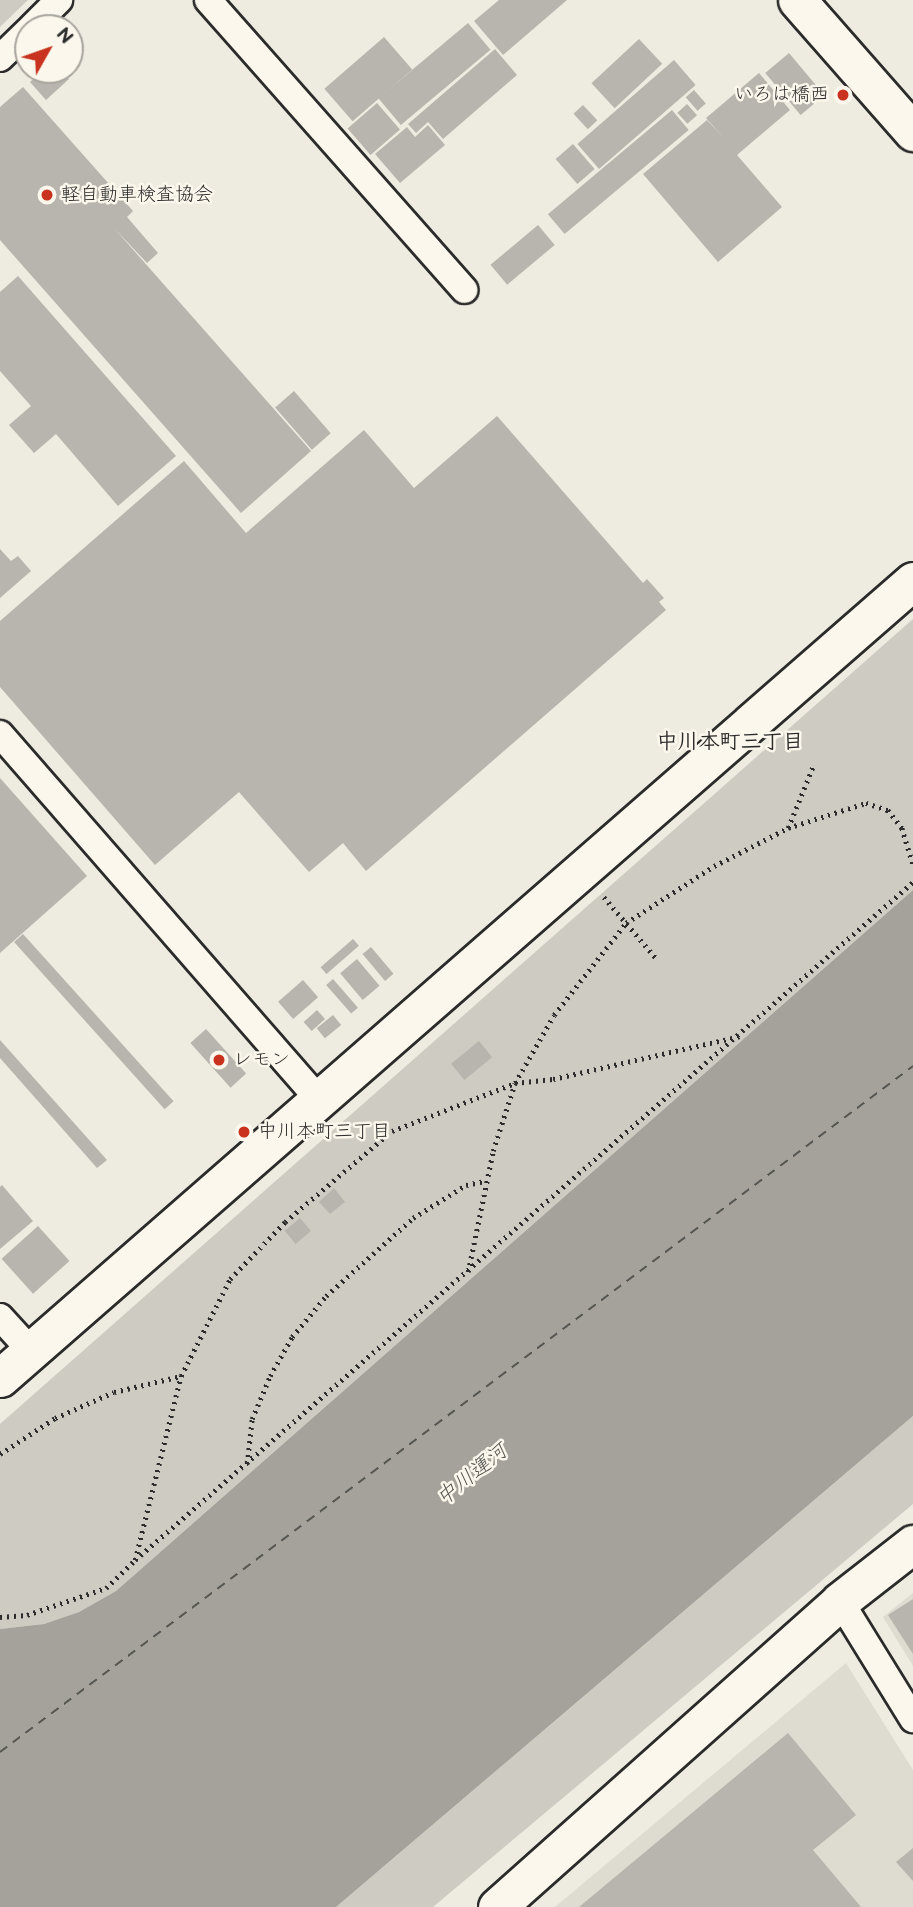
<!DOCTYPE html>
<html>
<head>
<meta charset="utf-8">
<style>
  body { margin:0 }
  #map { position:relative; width:913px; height:1907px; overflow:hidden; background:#eeebe0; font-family:"Balsamiq Sans","Klee One",sans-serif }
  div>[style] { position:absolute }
  .built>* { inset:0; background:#dedbd1 }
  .green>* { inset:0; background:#cecbc2 }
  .water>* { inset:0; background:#a4a29a }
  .ferry>* { height:2px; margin-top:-1px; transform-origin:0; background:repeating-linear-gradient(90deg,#555552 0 9px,transparent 0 16px) }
  .building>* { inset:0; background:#b8b5ae; transform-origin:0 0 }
  .path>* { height:4.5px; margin-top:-2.25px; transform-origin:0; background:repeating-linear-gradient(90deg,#2b2b2b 0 2px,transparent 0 7px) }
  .roads { filter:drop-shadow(2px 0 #2b2b2b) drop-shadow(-2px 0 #2b2b2b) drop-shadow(0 2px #2b2b2b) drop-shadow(0 -2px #2b2b2b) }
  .street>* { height:26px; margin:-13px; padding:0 13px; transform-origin:13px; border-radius:13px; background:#fbf7ec }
  .secondary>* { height:37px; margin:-18.5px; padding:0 18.5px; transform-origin:18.5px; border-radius:18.5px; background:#fbf7ec }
  .dots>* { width:19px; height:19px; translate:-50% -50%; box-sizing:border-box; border:4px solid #fbf7ec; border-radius:50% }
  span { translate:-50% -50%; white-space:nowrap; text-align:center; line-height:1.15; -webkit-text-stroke:5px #fbf7ec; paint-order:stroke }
  .poi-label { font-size:19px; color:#2b2b2b }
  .right { translate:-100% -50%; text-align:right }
  .left { translate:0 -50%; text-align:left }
  .neighbourhood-label { font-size:21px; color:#2b2b2b; font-weight:700 }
  .water-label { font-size:21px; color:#555552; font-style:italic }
  .north { position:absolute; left:14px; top:14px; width:70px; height:70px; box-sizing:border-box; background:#fbf7ec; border:2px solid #a8a59f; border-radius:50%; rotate:50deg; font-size:19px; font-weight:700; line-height:28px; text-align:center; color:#2b2b2b }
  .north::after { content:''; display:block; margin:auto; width:24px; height:32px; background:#c8321e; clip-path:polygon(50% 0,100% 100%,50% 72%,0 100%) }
</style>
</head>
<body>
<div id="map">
  <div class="built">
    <div style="clip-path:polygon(913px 1593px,913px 1666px,883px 1617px)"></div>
    <div style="clip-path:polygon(846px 1663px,913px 1770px,913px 1907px,555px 1907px)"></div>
  </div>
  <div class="green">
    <div style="clip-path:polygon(0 0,28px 0,0 27px)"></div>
    <div style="clip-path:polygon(913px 619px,913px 890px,116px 1591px,79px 1612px,44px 1624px,0 1629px,0 1424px)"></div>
    <div style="clip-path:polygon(913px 1416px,913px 1504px,433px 1907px,336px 1907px)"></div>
  </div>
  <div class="water">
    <div style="clip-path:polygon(913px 890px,913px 1416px,336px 1907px,0 1907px,0 1629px,44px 1624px,79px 1612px,116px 1591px)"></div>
  </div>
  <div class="ferry">
    <div style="left:0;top:1752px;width:1142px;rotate:-36.92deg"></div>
  </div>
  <div class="building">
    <div style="clip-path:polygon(499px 0,567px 0,503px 55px,474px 21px)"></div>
    <div style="left:468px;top:23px;width:35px;height:117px;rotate:50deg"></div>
    <div style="left:384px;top:37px;width:43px;height:79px;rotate:49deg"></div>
    <div style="left:639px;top:39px;width:34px;height:65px;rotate:47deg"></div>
    <div style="clip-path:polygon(495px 49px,517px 75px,443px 139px,428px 122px,416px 133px,408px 124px)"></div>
    <div style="left:789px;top:53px;width:55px;height:31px;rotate:50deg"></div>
    <div style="left:674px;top:60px;width:33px;height:128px;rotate:49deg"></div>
    <div style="clip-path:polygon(43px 70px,61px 70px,69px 79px,46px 100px,30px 82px)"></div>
    <div style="clip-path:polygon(759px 73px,790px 110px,737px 155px,782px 207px,718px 262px,643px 174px,707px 120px,724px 138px,706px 118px)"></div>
    <div style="clip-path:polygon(23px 87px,133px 211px,127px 217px,158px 253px,147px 263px,114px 228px,311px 451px,241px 513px,0 240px,0 107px)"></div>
    <div style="left:694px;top:90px;width:18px;height:11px;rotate:49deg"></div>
    <div style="left:377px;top:103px;width:35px;height:39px;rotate:49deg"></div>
    <div style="left:687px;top:104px;width:15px;height:13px;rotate:48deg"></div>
    <div style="left:583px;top:105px;width:21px;height:13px;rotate:47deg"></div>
    <div style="left:672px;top:110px;width:26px;height:162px;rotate:50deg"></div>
    <div style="clip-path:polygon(428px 125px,445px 145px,400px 183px,375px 154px,407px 127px,415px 137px)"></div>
    <div style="left:573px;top:144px;width:33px;height:23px;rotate:49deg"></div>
    <div style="left:538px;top:225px;width:26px;height:62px;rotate:50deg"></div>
    <div style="clip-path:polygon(18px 276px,176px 456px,118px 506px,56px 434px,34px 453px,9px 425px,31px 406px,0 371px,0 292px)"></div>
    <div style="left:294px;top:391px;width:56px;height:25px;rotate:49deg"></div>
    <div style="clip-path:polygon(497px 416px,643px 583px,647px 579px,664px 598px,659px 602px,666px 610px,366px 871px,343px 843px,309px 872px,239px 792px,155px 865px,0 687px,0 621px,184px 461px,246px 533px,364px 430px,414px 488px)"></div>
    <div style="clip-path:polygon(0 549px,11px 561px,18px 556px,31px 571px,0 598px)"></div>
    <div style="clip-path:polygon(0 778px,87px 876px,0 953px)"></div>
    <div style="left:23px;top:934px;width:225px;height:12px;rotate:48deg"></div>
    <div style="left:353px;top:939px;width:9px;height:43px;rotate:49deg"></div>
    <div style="left:371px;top:947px;width:35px;height:11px;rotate:50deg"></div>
    <div style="left:357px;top:959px;width:35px;height:22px;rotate:50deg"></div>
    <div style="left:333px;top:979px;width:38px;height:9px;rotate:49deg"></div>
    <div style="left:303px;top:980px;width:23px;height:33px;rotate:49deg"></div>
    <div style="left:317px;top:1010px;width:12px;height:18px;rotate:48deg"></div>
    <div style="left:333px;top:1015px;width:13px;height:21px;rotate:51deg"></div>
    <div style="left:206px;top:1029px;width:60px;height:21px;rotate:48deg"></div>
    <div style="clip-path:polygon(0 1040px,107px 1160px,97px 1168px,0 1058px)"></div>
    <div style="left:479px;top:1041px;width:21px;height:36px;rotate:51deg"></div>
    <div style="clip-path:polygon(2px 1185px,33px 1221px,0 1249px,0 1187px)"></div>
    <div style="clip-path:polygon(334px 1188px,345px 1202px,330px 1214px,319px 1202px)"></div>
    <div style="left:300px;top:1218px;width:17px;height:20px;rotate:50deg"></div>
    <div style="left:38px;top:1226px;width:47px;height:49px;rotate:48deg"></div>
    <div style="clip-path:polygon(913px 1599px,913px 1654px,888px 1615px)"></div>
    <div style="clip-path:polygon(788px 1733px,856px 1815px,813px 1850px,861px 1907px,579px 1907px)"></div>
    <div style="clip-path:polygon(913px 1848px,913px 1881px,896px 1862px)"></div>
  </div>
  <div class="path">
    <div style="left:788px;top:828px;width:82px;rotate:-17.8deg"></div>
    <div style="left:866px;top:803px;width:23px;rotate:18deg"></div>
    <div style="left:888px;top:810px;width:23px;rotate:52deg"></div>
    <div style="left:902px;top:828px;width:39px;rotate:73deg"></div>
    <div style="left:604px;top:897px;width:82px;rotate:49.5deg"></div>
    <div style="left:468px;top:1272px;width:124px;rotate:-78.3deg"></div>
    <div style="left:493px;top:1151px;width:71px;rotate:-72.1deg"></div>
    <div style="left:515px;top:1083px;width:38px;rotate:-6deg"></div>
    <div style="left:553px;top:1079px;width:192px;rotate:-12.9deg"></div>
    <div style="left:0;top:1454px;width:66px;rotate:-33.2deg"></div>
    <div style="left:55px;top:1418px;width:64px;rotate:-23.8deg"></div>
    <div style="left:114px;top:1392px;width:69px;rotate:-13.4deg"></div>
    <div style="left:181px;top:1376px;width:109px;rotate:-63.2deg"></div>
    <div style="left:230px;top:1279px;width:79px;rotate:-46deg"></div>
    <div style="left:285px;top:1222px;width:140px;rotate:-40.4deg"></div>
    <div style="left:392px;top:1131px;width:132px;rotate:-21.3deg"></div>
    <div style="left:515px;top:1083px;width:78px;rotate:-60.2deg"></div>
    <div style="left:554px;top:1015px;width:117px;rotate:-52deg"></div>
    <div style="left:626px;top:923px;width:105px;rotate:-32.9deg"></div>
    <div style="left:714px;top:866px;width:83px;rotate:-27.2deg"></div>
    <div style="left:788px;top:828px;width:69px;rotate:-67.9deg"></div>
    <div style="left:247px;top:1464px;width:45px;rotate:-83.7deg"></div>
    <div style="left:252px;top:1419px;width:47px;rotate:-67.3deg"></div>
    <div style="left:270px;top:1376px;width:45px;rotate:-60.6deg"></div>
    <div style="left:292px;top:1337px;width:53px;rotate:-50.3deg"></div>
    <div style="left:326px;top:1296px;width:117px;rotate:-41.9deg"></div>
    <div style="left:413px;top:1218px;width:62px;rotate:-31.9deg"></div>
    <div style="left:466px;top:1185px;width:19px;rotate:-12deg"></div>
    <div style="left:135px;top:1560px;width:1032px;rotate:-41.07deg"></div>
    <div style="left:0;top:1617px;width:27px;rotate:-4deg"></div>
    <div style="left:27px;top:1615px;width:83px;rotate:-18.9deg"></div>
    <div style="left:106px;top:1588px;width:40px;rotate:-44deg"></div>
    <div style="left:135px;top:1560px;width:190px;rotate:-76deg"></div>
  </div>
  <div class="roads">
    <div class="street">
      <div style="left:208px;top:0;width:387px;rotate:48.5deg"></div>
      <div style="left:31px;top:28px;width:40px;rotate:-45deg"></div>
      <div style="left:0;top:58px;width:39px;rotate:-44deg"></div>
      <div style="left:0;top:734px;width:486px;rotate:48.9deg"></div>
      <div style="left:0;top:1317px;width:46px;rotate:47.6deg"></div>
      <div style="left:840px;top:1601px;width:139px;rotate:58.3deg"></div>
    </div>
    <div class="secondary">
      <div style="left:797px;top:0;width:176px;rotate:48.7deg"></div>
      <div style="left:0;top:1378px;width:1212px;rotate:-41.12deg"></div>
      <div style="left:497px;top:1907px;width:460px;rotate:-41.7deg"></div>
      <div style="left:840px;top:1601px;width:93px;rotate:-38deg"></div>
    </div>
  </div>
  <div class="dots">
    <div style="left:843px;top:95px;background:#c8321e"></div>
    <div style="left:47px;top:195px;background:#c8321e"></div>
    <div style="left:219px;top:1060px;background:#c8321e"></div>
    <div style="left:244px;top:1132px;background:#c8321e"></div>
  </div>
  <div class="poi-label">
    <span class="right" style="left:829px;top:95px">いろは橋西</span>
    <span class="left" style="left:61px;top:195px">軽自動車検査協会</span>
    <span class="left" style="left:233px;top:1060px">レモン</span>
    <span class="left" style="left:258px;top:1132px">中川本町三丁目</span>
  </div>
  <div class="neighbourhood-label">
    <span style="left:730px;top:742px">中川本町三丁目</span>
  </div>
  <div class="water-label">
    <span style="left:472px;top:1475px;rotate:-39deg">中川運河</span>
  </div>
  <div class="north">N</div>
</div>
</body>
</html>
